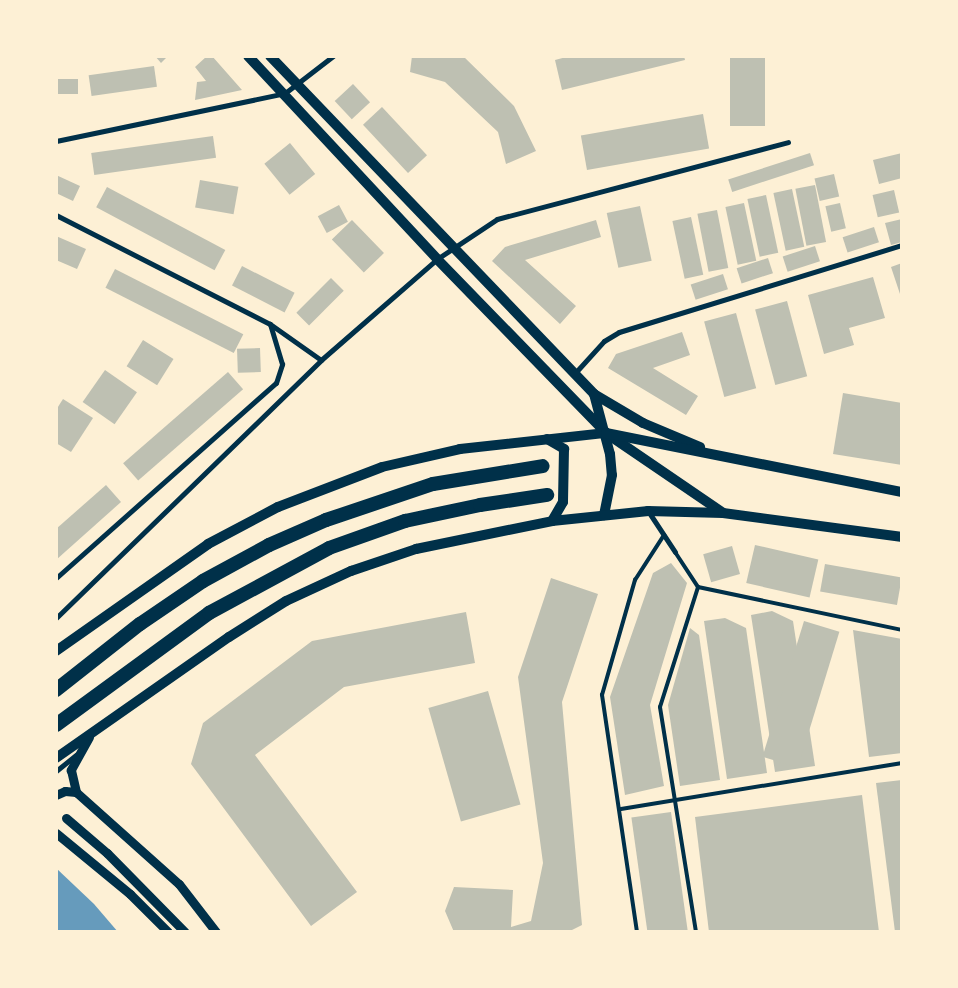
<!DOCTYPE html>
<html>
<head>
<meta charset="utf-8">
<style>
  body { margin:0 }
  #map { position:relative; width:958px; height:988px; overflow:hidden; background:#fdf0d5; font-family:Cabin,sans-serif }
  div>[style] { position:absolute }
  .water>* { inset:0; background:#669bbc }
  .building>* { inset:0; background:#bec0b2; transform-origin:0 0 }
  .service>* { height:4px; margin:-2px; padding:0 2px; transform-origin:2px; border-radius:2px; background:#003049 }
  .minor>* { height:5px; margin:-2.5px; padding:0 2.5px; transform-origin:2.5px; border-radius:2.5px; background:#003049 }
  .tertiary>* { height:9px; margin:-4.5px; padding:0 4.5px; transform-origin:4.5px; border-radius:4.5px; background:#003049 }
  .secondary>* { height:10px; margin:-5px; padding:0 5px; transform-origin:5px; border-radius:5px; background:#003049 }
  .trunk>* { height:14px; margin:-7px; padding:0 7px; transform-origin:7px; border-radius:7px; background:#003049 }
  span { translate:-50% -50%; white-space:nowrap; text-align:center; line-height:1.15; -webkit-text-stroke:4px #fdf0d5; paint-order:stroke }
  .frame { position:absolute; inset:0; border:58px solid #fdf0d5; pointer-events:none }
</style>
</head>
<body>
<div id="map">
  <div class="water">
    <div style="clip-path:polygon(56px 868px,94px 904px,118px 932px,56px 932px)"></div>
  </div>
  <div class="building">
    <div style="clip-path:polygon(155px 56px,168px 56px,161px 63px)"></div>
    <div style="clip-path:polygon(207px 56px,212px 56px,242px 90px,195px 100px,197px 82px,206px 81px,195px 67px)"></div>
    <div style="clip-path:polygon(412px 56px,463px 56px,514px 106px,536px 151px,506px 164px,498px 132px,445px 82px,410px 72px)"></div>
    <div style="clip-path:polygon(570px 56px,684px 56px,685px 60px,562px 90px,555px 60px)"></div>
    <div style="left:730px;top:56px;width:35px;height:70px"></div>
    <div style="left:154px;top:66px;width:21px;height:66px;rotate:82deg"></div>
    <div style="left:78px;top:79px;width:15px;height:22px;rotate:90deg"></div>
    <div style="left:353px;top:84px;width:25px;height:25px;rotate:47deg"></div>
    <div style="left:382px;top:107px;width:66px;height:26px;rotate:47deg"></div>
    <div style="left:703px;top:114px;width:35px;height:124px;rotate:80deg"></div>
    <div style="left:213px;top:136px;width:22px;height:123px;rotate:82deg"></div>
    <div style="left:290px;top:143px;width:40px;height:33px;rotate:51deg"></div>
    <div style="left:810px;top:153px;width:13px;height:86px;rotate:72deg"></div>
    <div style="clip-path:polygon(902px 153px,902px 178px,879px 184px,873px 160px)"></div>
    <div style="left:834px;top:174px;width:23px;height:20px;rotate:77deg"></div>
    <div style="clip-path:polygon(56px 175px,80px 186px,73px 201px,56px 193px)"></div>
    <div style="left:200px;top:180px;width:39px;height:28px;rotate:10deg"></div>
    <div style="left:815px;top:185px;width:58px;height:20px;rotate:79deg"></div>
    <div style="left:107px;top:187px;width:134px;height:23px;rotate:28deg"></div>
    <div style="left:792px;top:189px;width:59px;height:19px;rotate:78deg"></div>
    <div style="left:894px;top:190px;width:23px;height:22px;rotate:77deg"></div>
    <div style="left:766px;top:195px;width:59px;height:19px;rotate:78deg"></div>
    <div style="left:744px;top:203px;width:59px;height:19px;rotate:78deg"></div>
    <div style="left:840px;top:203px;width:26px;height:15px;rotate:77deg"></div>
    <div style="left:339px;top:205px;width:19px;height:24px;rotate:62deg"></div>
    <div style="left:640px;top:206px;width:56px;height:34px;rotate:78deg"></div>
    <div style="left:717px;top:210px;width:59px;height:20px;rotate:79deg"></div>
    <div style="left:691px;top:217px;width:59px;height:19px;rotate:78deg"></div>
    <div style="clip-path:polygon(902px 219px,902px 242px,891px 245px,885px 223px)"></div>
    <div style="left:352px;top:220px;width:46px;height:28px;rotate:46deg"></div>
    <div style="clip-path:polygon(596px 220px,601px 237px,525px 260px,576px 306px,560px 324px,492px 261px,505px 247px)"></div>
    <div style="left:874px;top:227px;width:16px;height:33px;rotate:72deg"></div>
    <div style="clip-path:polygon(56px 236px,86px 249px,77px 269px,56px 260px)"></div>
    <div style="left:815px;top:246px;width:16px;height:34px;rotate:72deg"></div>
    <div style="left:768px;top:258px;width:16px;height:33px;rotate:72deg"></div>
    <div style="clip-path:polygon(902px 263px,902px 297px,901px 297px,891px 267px)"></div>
    <div style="left:242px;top:266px;width:59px;height:22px;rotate:27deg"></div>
    <div style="left:115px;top:269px;width:144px;height:21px;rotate:27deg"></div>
    <div style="left:723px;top:274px;width:16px;height:34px;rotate:72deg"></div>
    <div style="clip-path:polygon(873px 277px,885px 318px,849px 328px,854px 345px,824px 354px,808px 295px)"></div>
    <div style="left:331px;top:278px;width:18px;height:49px;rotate:45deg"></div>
    <div style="left:787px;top:301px;width:78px;height:33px;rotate:75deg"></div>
    <div style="left:736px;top:313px;width:78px;height:33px;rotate:75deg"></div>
    <div style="clip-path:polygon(682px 332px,690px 355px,653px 368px,698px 396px,686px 415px,608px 368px,616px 354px)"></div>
    <div style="left:143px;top:340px;width:36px;height:31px;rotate:32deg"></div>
    <div style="left:260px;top:348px;width:24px;height:23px;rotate:88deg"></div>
    <div style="left:105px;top:370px;width:39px;height:39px;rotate:35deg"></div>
    <div style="left:228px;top:372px;width:23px;height:139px;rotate:49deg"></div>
    <div style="clip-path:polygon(843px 393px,902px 403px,902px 465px,833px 454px)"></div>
    <div style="clip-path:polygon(63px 399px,93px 418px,71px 452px,56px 443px,56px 410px)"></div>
    <div style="clip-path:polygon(106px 485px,121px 502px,56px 560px,56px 529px)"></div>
    <div style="left:755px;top:545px;width:65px;height:39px;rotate:13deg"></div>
    <div style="left:732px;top:546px;width:29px;height:30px;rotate:74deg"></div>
    <div style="clip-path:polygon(671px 563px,687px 583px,650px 705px,664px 786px,625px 795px,610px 697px,653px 573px)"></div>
    <div style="left:825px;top:564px;width:78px;height:28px;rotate:10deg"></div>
    <div style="clip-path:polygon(551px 578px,598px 594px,562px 702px,582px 925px,568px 932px,454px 932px,445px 911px,454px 887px,513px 890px,511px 927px,531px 921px,543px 863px,518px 677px)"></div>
    <div style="clip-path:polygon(772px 611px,793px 621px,815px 766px,775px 772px,751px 615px)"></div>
    <div style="clip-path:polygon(466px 612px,475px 663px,344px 687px,255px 755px,357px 892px,311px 926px,191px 764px,203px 723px,312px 641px)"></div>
    <div style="clip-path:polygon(725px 618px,746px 628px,767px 773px,727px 779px,704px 621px)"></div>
    <div style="left:804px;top:621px;width:37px;height:142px;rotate:17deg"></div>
    <div style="clip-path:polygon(690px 628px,699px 635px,720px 780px,680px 786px,668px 705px)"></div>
    <div style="clip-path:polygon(853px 630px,902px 639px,902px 753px,869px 757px)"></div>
    <div style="left:488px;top:691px;width:118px;height:62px;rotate:74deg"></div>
    <div style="clip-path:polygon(902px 780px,902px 932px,895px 932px,876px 783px)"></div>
    <div style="clip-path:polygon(862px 795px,879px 932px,709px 932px,695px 817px)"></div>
    <div style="left:671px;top:812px;width:121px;height:40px;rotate:82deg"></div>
  </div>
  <div class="service">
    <div style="left:675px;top:552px;width:42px;rotate:56.7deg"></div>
    <div style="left:698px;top:587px;width:208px;rotate:11.9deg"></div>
    <div style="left:621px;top:809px;width:285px;rotate:-9.3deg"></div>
    <div style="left:637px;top:932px;width:240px;rotate:-98.4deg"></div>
    <div style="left:602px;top:695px;width:120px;rotate:-74deg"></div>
    <div style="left:635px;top:580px;width:54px;rotate:-57.2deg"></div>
    <div style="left:696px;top:932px;width:228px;rotate:-99.1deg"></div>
    <div style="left:660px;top:707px;width:126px;rotate:-72.4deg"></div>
  </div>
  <div class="minor">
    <div style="left:56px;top:141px;width:234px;rotate:-11.8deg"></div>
    <div style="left:285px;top:93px;width:61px;rotate:-37.6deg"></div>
    <div style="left:56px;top:215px;width:240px;rotate:27deg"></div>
    <div style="left:270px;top:324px;width:62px;rotate:35.2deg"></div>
    <div style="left:575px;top:373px;width:43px;rotate:-47.8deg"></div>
    <div style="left:604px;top:341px;width:17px;rotate:-31deg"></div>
    <div style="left:619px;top:332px;width:296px;rotate:-17.1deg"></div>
    <div style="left:648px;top:511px;width:49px;rotate:56.6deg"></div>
    <div style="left:56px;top:578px;width:294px;rotate:-41.6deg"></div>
    <div style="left:276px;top:383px;width:20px;rotate:-72deg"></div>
    <div style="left:282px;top:364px;width:42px;rotate:-106.7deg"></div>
    <div style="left:56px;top:618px;width:370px;rotate:-44.2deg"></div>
    <div style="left:321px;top:360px;width:154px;rotate:-41deg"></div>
    <div style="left:437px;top:259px;width:72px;rotate:-33.7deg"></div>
    <div style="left:497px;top:219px;width:301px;rotate:-14.8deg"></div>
    <div style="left:56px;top:771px;width:26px;rotate:-39deg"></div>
  </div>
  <div class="tertiary">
    <div style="left:89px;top:737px;width:38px;rotate:119deg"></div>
    <div style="left:71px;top:770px;width:23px;rotate:77deg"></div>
    <div style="left:76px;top:792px;width:138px;rotate:41.8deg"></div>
    <div style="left:179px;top:884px;width:61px;rotate:52.4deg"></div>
    <div style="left:56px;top:795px;width:10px;rotate:-24deg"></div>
    <div style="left:65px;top:791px;width:11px;rotate:5deg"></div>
    <div style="left:66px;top:818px;width:54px;rotate:40.5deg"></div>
    <div style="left:107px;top:853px;width:111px;rotate:45.4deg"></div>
    <div style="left:56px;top:833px;width:96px;rotate:39.5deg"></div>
    <div style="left:130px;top:894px;width:54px;rotate:45deg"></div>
  </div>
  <div class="secondary">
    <div style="left:248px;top:56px;width:277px;rotate:47deg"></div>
    <div style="left:437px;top:259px;width:243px;rotate:45.8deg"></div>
    <div style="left:606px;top:433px;width:140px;rotate:34.3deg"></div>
    <div style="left:270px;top:56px;width:468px;rotate:46.2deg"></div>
    <div style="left:594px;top:394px;width:57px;rotate:30.6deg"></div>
    <div style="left:643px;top:423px;width:62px;rotate:22.8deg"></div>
    <div style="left:594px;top:394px;width:62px;rotate:75.1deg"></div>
    <div style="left:610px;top:454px;width:21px;rotate:85deg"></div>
    <div style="left:612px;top:475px;width:41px;rotate:101.3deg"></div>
    <div style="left:547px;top:439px;width:20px;rotate:30deg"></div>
    <div style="left:564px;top:449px;width:53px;rotate:91.1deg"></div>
    <div style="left:563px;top:502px;width:22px;rotate:120deg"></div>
    <div style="left:56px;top:651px;width:186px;rotate:-35.1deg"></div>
    <div style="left:208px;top:544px;width:79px;rotate:-27.9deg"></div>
    <div style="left:278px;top:507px;width:111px;rotate:-21deg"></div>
    <div style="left:382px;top:467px;width:80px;rotate:-13deg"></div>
    <div style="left:460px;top:449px;width:147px;rotate:-6.3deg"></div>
    <div style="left:606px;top:433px;width:302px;rotate:11.3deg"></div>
    <div style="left:56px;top:758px;width:211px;rotate:-35deg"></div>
    <div style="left:229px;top:637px;width:67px;rotate:-32.3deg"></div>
    <div style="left:286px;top:601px;width:72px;rotate:-24.8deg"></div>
    <div style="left:351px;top:571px;width:69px;rotate:-18.7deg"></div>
    <div style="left:416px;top:549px;width:139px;rotate:-11.6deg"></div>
    <div style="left:552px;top:521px;width:97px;rotate:-5.9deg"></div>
    <div style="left:648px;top:511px;width:75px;rotate:1.5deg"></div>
    <div style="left:723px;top:513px;width:181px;rotate:7.6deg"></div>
  </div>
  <div class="trunk">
    <div style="left:56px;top:690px;width:107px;rotate:-38.2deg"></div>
    <div style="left:140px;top:624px;width:76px;rotate:-34.3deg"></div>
    <div style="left:203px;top:581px;width:75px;rotate:-28.6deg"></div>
    <div style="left:269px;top:545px;width:62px;rotate:-23.7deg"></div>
    <div style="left:326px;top:520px;width:113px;rotate:-18.6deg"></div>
    <div style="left:433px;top:484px;width:111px;rotate:-9.3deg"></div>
    <div style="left:56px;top:725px;width:190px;rotate:-36.2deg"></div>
    <div style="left:209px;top:613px;width:136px;rotate:-28.4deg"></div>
    <div style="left:329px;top:548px;width:81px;rotate:-19.6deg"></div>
    <div style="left:405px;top:521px;width:77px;rotate:-12deg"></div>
    <div style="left:480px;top:505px;width:68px;rotate:-8.5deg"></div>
  </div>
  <div class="frame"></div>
</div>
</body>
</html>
